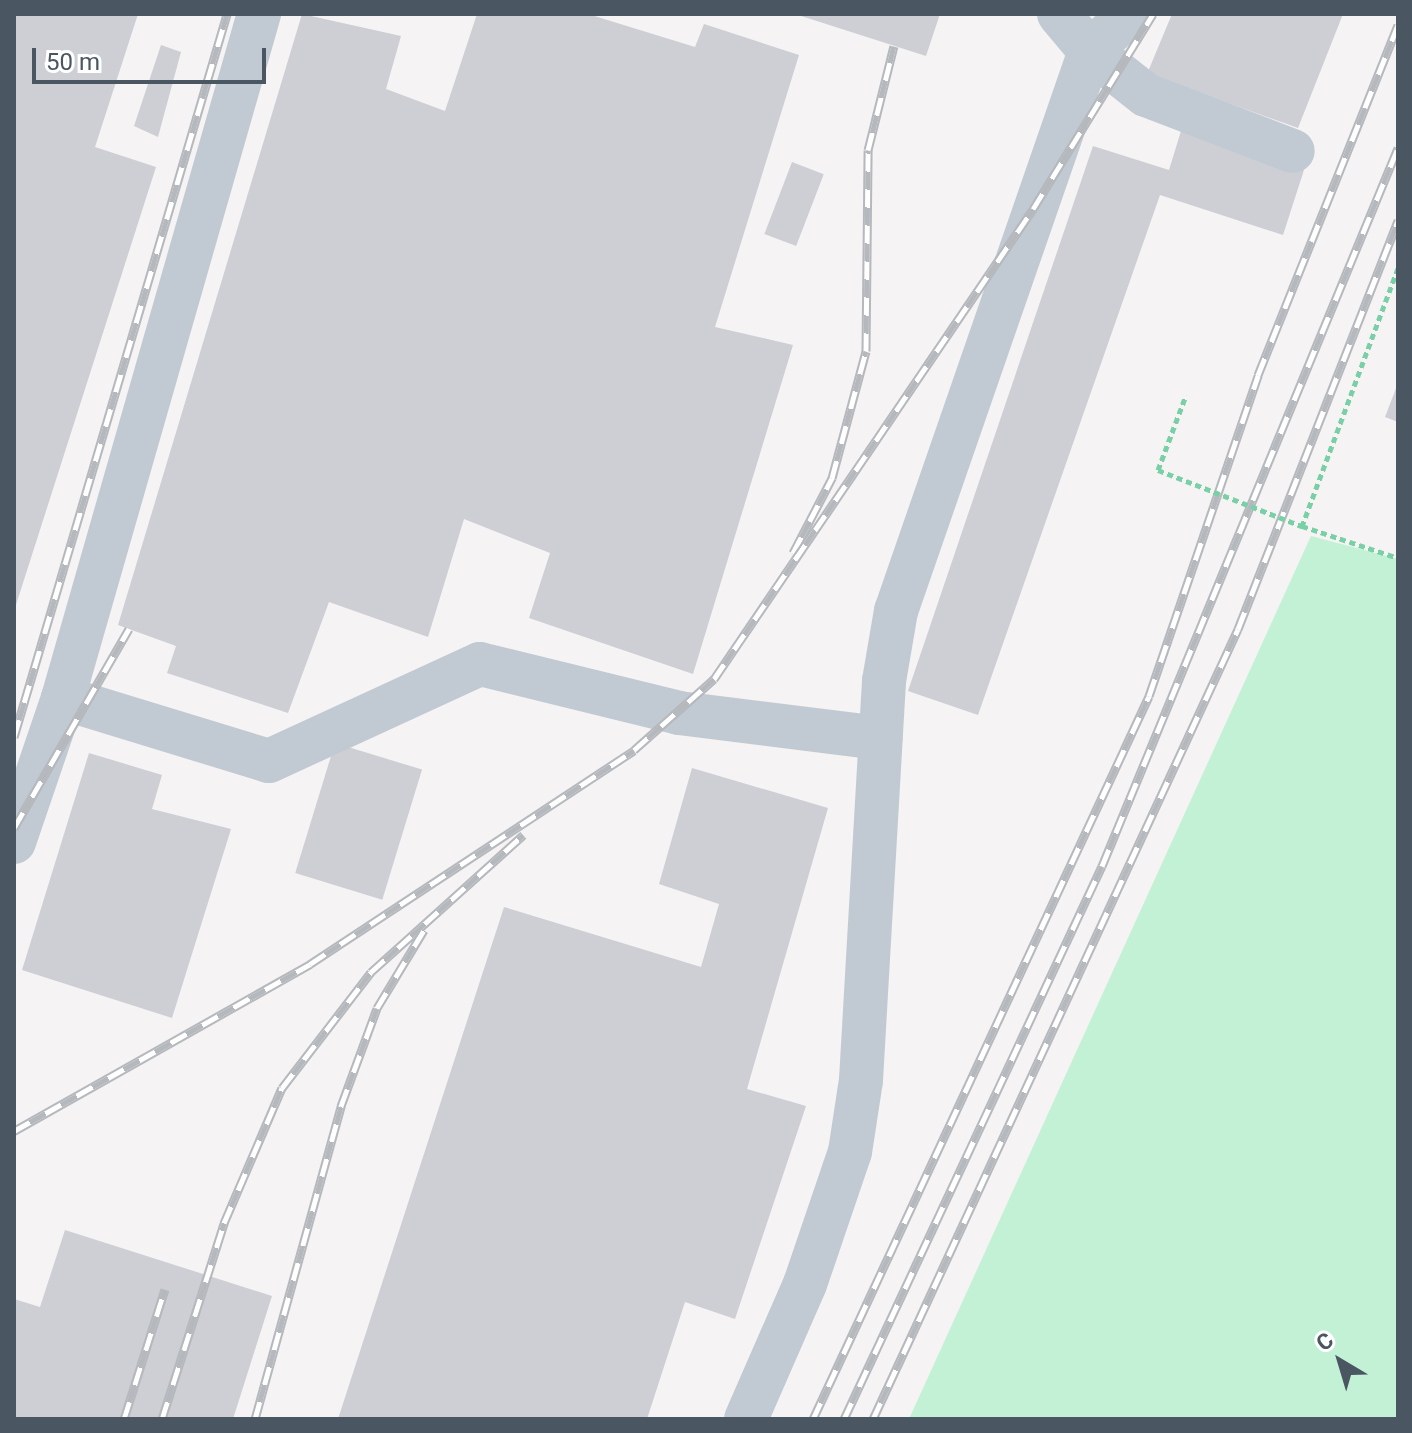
<!DOCTYPE html>
<html>
<head>
<meta charset="utf-8">
<style>
  body { margin:0 }
  #map { position:relative; width:1412px; height:1433px; overflow:hidden; background:#f5f3f3; font-family:Roboto,sans-serif }
  div>[style] { position:absolute }
  .green>* { inset:0; background:#c3f1d5 }
  .building>* { inset:0; background:#cdcfd5; transform-origin:0 0 }
  .path>* { height:5px; margin-top:-2.5px; transform-origin:0; background:repeating-linear-gradient(90deg,#7ad0a6 0 6px,transparent 0 10px) }
  .minor>* { height:44px; margin:-22px; padding:0 22px; transform-origin:22px; border-radius:22px; background:#c1cad2 }
  .rail>* { height:9px; margin-top:-4.5px; transform-origin:0; background:repeating-linear-gradient(90deg,#fff 0 18px,#b5b8bd 0 36px); box-sizing:border-box; border-block:2px solid #b5b8bd }
  .path-bridge>* { height:5px; margin-top:-2.5px; transform-origin:0; background:repeating-linear-gradient(90deg,#7ad0a6 0 6px,transparent 0 10px) }
  span { translate:-50% -50%; white-space:nowrap; text-align:center; line-height:1.15; -webkit-text-stroke:8px #fff; paint-order:stroke }
  .frame { position:absolute; inset:0; border:16px solid #4a5661; pointer-events:none }
  .north { position:absolute; left:1300px; top:1321px; width:80px; height:80px; -webkit-text-stroke:6px #fff; paint-order:stroke; rotate:322deg; font-size:22px; font-weight:700; line-height:32px; text-align:center; color:#4a5661 }
  .north::after { content:''; display:block; margin:auto; width:28px; height:36px; background:#4a5661; clip-path:polygon(50% 0,100% 100%,50% 72%,0 100%) }
  .scale { position:absolute; left:32px; top:48px; width:234px; height:36px; box-sizing:border-box; border:4px solid #4a5661; border-top:0; padding-left:10px; font-size:24px; line-height:28px; white-space:nowrap; color:#4a5661; -webkit-text-stroke:6px #fff; paint-order:stroke }
</style>
</head>
<body>
<div id="map">
  <div class="green">
    <div style="clip-path:polygon(1311px 536px,1398px 559px,1398px 1419px,909px 1419px)"></div>
  </div>
  <div class="building">
    <div style="clip-path:polygon(14px 14px,138px 14px,95px 147px,156px 167px,15px 608px)"></div>
    <div style="clip-path:polygon(302px 14px,401px 36px,386px 89px,445px 111px,477px 14px,588px 14px,695px 47px,704px 24px,799px 55px,715px 327px,793px 345px,693px 674px,529px 618px,550px 553px,464px 519px,428px 637px,329px 602px,288px 713px,167px 673px,176px 646px,118px 625px)"></div>
    <div style="clip-path:polygon(795px 14px,940px 14px,926px 56px)"></div>
    <div style="clip-path:polygon(1172px 14px,1343px 14px,1298px 128px,1147px 74px)"></div>
    <div style="clip-path:polygon(161px 45px,181px 52px,158px 137px,134px 126px)"></div>
    <div style="clip-path:polygon(1181px 131px,1304px 170px,1283px 235px,1160px 195px,978px 715px,908px 691px,1093px 146px,1169px 170px)"></div>
    <div style="left:792px;top:162px;width:34px;height:77px;rotate:21deg"></div>
    <div style="clip-path:polygon(1398px 383px,1398px 422px,1385px 417px)"></div>
    <div style="left:335px;top:743px;width:91px;height:136px;rotate:17deg"></div>
    <div style="clip-path:polygon(89px 753px,162px 775px,152px 809px,231px 829px,172px 1018px,22px 970px)"></div>
    <div style="clip-path:polygon(692px 768px,828px 808px,747px 1089px,806px 1106px,735px 1319px,685px 1302px,647px 1419px,338px 1419px,504px 907px,701px 967px,719px 904px,659px 884px)"></div>
    <div style="clip-path:polygon(65px 1230px,272px 1296px,233px 1419px,14px 1419px,14px 1299px,40px 1307px)"></div>
  </div>
  <div class="path">
    <div style="left:1398px;top:268px;width:275px;rotate:110.4deg"></div>
    <div style="left:1302px;top:526px;width:101px;rotate:18.4deg"></div>
    <div style="left:1158px;top:470px;width:80px;rotate:-69.5deg"></div>
  </div>
  <div class="minor">
    <div style="left:1059px;top:14px;width:48px;rotate:50deg"></div>
    <div style="left:1090px;top:51px;width:71px;rotate:38.2deg"></div>
    <div style="left:1146px;top:95px;width:157px;rotate:20.9deg"></div>
    <div style="left:63px;top:698px;width:215px;rotate:17deg"></div>
    <div style="left:269px;top:761px;width:232px;rotate:-24.7deg"></div>
    <div style="left:480px;top:664px;width:205px;rotate:13.8deg"></div>
    <div style="left:679px;top:713px;width:203px;rotate:7.1deg"></div>
    <div style="left:14px;top:842px;width:152px;rotate:-71.2deg"></div>
    <div style="left:63px;top:698px;width:712px;rotate:-74.01deg"></div>
    <div style="left:746px;top:1419px;width:147px;rotate:-66.4deg"></div>
    <div style="left:805px;top:1284px;width:139px;rotate:-71.2deg"></div>
    <div style="left:850px;top:1152px;width:73px;rotate:-81.3deg"></div>
    <div style="left:861px;top:1080px;width:400px;rotate:-86.7deg"></div>
    <div style="left:884px;top:681px;width:71px;rotate:-80.3deg"></div>
    <div style="left:896px;top:611px;width:593px;rotate:-70.89deg"></div>
    <div style="left:1090px;top:51px;width:54px;rotate:-42.8deg"></div>
  </div>
  <div class="rail">
    <div style="left:793px;top:553px;width:85px;rotate:-62.5deg"></div>
    <div style="left:832px;top:478px;width:131px;rotate:-75deg"></div>
    <div style="left:866px;top:351px;width:201px;rotate:-89.4deg"></div>
    <div style="left:868px;top:150px;width:107px;rotate:-76deg"></div>
    <div style="left:14px;top:737px;width:754px;rotate:-73.58deg"></div>
    <div style="left:14px;top:828px;width:230px;rotate:-60deg"></div>
    <div style="left:14px;top:1131px;width:340px;rotate:-29.4deg"></div>
    <div style="left:310px;top:964px;width:388px;rotate:-33.4deg"></div>
    <div style="left:634px;top:750px;width:107px;rotate:-41.6deg"></div>
    <div style="left:714px;top:679px;width:568px;rotate:-55.83deg"></div>
    <div style="left:1033px;top:209px;width:229px;rotate:-58.4deg"></div>
    <div style="left:124px;top:1419px;width:136px;rotate:-72.5deg"></div>
    <div style="left:162px;top:1419px;width:206px;rotate:-72.4deg"></div>
    <div style="left:224px;top:1223px;width:147px;rotate:-66.8deg"></div>
    <div style="left:282px;top:1088px;width:146px;rotate:-52.5deg"></div>
    <div style="left:371px;top:972px;width:205px;rotate:-42deg"></div>
    <div style="left:255px;top:1419px;width:325px;rotate:-74.6deg"></div>
    <div style="left:341px;top:1106px;width:104px;rotate:-69.8deg"></div>
    <div style="left:377px;top:1008px;width:91px;rotate:-58.9deg"></div>
    <div style="left:813px;top:1419px;width:797px;rotate:-65.07deg"></div>
    <div style="left:1149px;top:696px;width:339px;rotate:-71.2deg"></div>
    <div style="left:1258px;top:375px;width:377px;rotate:-68.2deg"></div>
    <div style="left:844px;top:1419px;width:610px;rotate:-64.99deg"></div>
    <div style="left:1102px;top:866px;width:777px;rotate:-67.6deg"></div>
    <div style="left:873px;top:1419px;width:870px;rotate:-65.2deg"></div>
    <div style="left:1238px;top:629px;width:439px;rotate:-68.6deg"></div>
  </div>
  <div class="path-bridge">
    <div style="left:1158px;top:470px;width:155px;rotate:21.3deg"></div>
  </div>
  <div class="frame"></div>
  <div class="north">С</div>
  <div class="scale">50 m</div>
</div>
</body>
</html>
